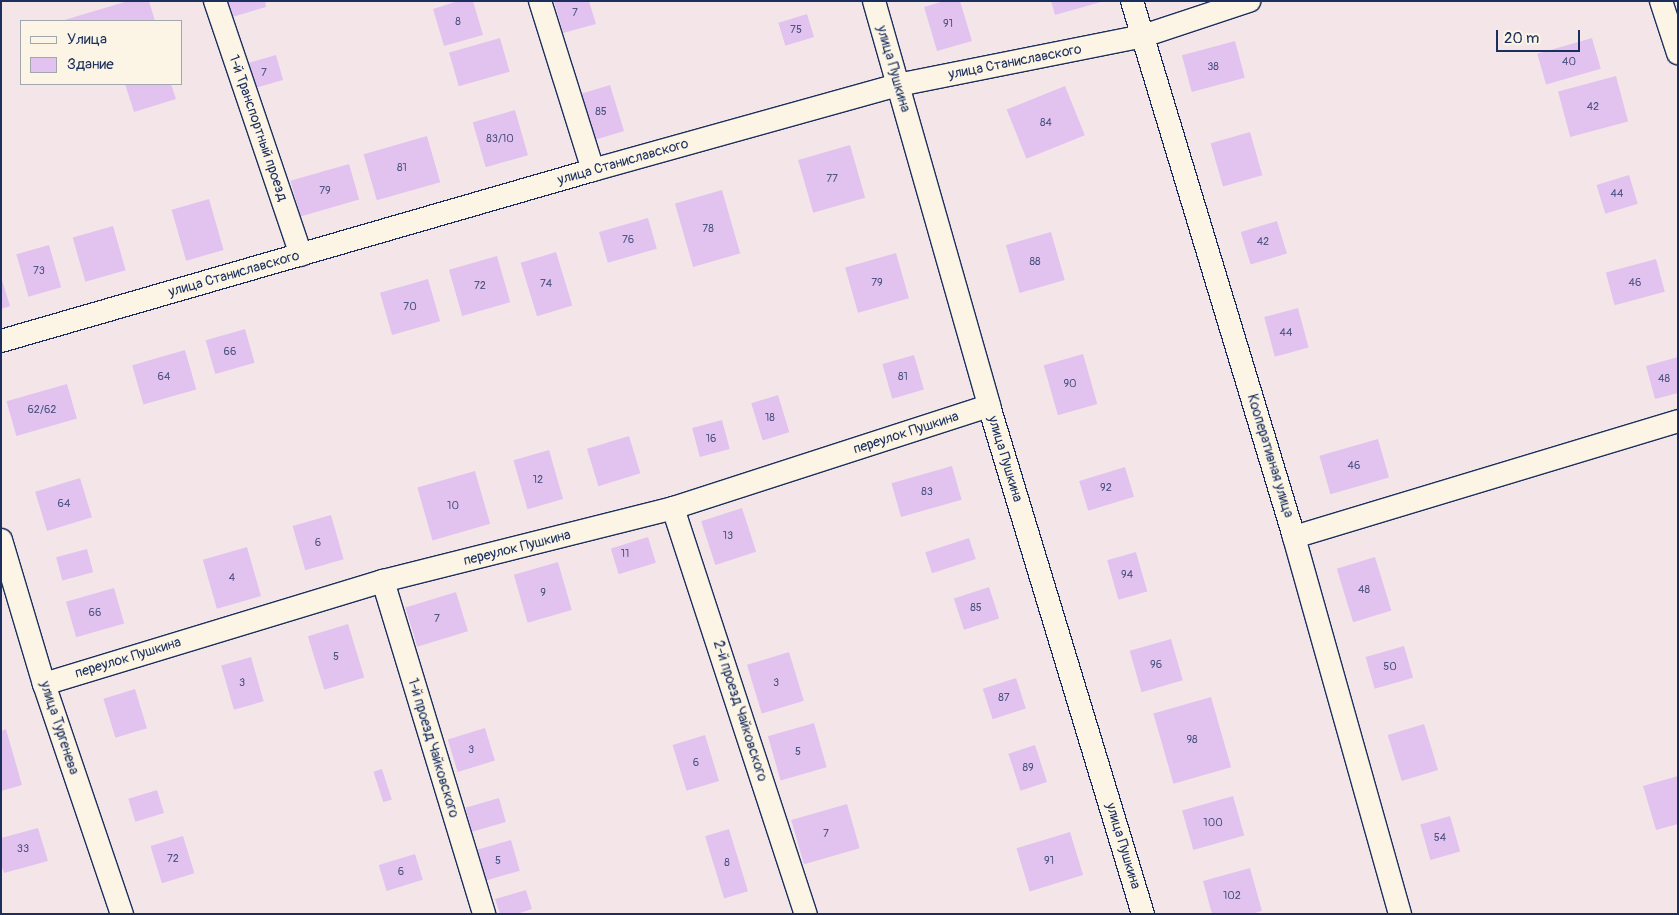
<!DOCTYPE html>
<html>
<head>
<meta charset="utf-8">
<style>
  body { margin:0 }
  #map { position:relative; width:1679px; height:915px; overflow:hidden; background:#f4e6e8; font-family:Pangolin,sans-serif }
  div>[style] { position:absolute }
  .building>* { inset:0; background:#e2c3f0; transform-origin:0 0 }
  .roads { filter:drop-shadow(1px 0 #1b2f5e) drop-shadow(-1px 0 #1b2f5e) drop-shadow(0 1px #1b2f5e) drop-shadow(0 -1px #1b2f5e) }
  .minor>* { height:22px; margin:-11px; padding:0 11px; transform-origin:11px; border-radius:11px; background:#fcf5e5 }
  span { translate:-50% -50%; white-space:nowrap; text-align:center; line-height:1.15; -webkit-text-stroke:4px #fcf5e5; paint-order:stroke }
  .number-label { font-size:11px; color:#4d5482 }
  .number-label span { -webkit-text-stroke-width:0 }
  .street-label { font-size:14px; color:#1b2f5e }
  .frame { position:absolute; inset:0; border:2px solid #1b2f5e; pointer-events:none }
  .legend { position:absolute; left:20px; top:20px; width:162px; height:65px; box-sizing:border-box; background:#fcf5e5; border:1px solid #a2a6af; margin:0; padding:6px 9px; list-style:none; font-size:15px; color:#1b2f5e }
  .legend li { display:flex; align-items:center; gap:10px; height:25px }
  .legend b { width:25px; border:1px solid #a2a6af }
  .scale { position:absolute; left:1496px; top:30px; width:84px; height:22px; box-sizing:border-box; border:2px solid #1b2f5e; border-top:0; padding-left:6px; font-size:15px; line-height:18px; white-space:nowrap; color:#1b2f5e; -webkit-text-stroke:4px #fcf5e5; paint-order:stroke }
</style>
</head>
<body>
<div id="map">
  <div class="building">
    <div style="clip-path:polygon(128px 1px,149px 1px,155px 21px,61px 21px)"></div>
    <div style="clip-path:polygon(224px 1px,265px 1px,266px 7px,229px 18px)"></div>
    <div style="clip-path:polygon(458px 1px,473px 1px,483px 35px,444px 46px,433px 9px)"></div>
    <div style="clip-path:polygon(554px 1px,589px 1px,596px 24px,563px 33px)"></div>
    <div style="clip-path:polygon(944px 1px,960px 1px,972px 41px,937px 51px,924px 7px)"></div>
    <div style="clip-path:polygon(1051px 1px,1101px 1px,1101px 2px,1055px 15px)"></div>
    <div style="left:807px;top:14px;width:24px;height:30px;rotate:73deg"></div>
    <div style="left:500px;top:38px;width:35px;height:53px;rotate:74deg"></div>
    <div style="left:1592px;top:38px;width:32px;height:57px;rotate:74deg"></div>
    <div style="left:1235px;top:41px;width:38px;height:55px;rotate:75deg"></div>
    <div style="left:276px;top:55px;width:26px;height:34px;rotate:74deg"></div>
    <div style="left:1616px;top:76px;width:47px;height:60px;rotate:75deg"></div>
    <div style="clip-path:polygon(125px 84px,171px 84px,176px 99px,134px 112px)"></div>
    <div style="left:610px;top:85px;width:48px;height:32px;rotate:73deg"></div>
    <div style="left:1065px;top:86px;width:53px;height:63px;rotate:68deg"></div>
    <div style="left:515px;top:110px;width:47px;height:44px;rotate:74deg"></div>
    <div style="left:1250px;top:132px;width:45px;height:41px;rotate:74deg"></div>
    <div style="left:427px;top:136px;width:48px;height:66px;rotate:74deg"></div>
    <div style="left:850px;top:145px;width:55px;height:54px;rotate:74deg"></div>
    <div style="left:349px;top:164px;width:37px;height:61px;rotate:74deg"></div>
    <div style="left:1629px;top:175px;width:30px;height:34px;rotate:73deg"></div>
    <div style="left:722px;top:190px;width:66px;height:49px;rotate:74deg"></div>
    <div style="left:209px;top:199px;width:53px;height:39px;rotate:74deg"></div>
    <div style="left:648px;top:218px;width:32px;height:51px;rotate:74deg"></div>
    <div style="left:1277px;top:221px;width:34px;height:38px;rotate:73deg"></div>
    <div style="left:113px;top:226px;width:46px;height:42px;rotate:74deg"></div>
    <div style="left:1051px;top:232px;width:50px;height:47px;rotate:74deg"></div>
    <div style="left:49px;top:245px;width:44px;height:34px;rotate:74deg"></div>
    <div style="left:556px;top:252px;width:56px;height:37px;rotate:73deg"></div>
    <div style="left:896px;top:253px;width:47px;height:53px;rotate:74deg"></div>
    <div style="left:497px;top:256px;width:48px;height:50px;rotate:74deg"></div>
    <div style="left:1656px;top:259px;width:34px;height:52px;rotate:75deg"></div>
    <div style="clip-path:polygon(1px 277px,10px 306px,1px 309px)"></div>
    <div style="left:428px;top:279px;width:44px;height:50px;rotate:74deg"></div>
    <div style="left:1298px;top:308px;width:41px;height:35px;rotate:75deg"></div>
    <div style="left:245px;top:329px;width:35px;height:41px;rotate:74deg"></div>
    <div style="left:185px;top:350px;width:41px;height:55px;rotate:74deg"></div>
    <div style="left:1083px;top:354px;width:52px;height:41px;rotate:74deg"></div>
    <div style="left:914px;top:355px;width:36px;height:33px;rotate:74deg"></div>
    <div style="clip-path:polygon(1678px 357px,1678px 393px,1655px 399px,1646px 366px)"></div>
    <div style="left:67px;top:384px;width:36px;height:63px;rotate:74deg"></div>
    <div style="left:778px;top:395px;width:39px;height:28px;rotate:73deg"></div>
    <div style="left:722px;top:420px;width:30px;height:31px;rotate:75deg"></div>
    <div style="left:629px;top:436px;width:39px;height:44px;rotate:73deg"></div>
    <div style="left:1378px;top:439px;width:40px;height:61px;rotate:74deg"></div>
    <div style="left:549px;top:450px;width:51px;height:37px;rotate:74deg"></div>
    <div style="left:952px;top:466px;width:35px;height:63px;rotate:74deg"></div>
    <div style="left:1125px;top:467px;width:31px;height:48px;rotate:73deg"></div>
    <div style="left:475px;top:471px;width:55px;height:60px;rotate:74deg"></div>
    <div style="left:80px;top:478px;width:41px;height:47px;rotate:73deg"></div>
    <div style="left:742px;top:508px;width:46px;height:43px;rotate:72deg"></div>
    <div style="left:331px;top:515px;width:46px;height:40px;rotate:74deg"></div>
    <div style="left:648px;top:537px;width:27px;height:39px;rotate:73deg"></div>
    <div style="left:969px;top:538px;width:22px;height:46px;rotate:72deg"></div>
    <div style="left:247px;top:547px;width:51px;height:46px;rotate:74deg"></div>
    <div style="left:87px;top:549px;width:24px;height:32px;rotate:75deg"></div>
    <div style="left:1136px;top:552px;width:41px;height:30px;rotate:74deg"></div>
    <div style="left:1375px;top:557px;width:56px;height:40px;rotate:73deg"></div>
    <div style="left:558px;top:562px;width:50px;height:46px;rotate:74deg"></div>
    <div style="left:989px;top:587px;width:33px;height:37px;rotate:72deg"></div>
    <div style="left:114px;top:588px;width:37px;height:50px;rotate:74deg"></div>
    <div style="left:456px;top:592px;width:41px;height:53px;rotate:73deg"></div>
    <div style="left:348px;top:624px;width:56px;height:42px;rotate:73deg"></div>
    <div style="left:1171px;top:639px;width:43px;height:43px;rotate:74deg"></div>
    <div style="left:1404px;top:646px;width:33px;height:40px;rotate:74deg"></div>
    <div style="left:789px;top:652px;width:51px;height:44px;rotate:73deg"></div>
    <div style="left:251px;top:657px;width:46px;height:31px;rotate:74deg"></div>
    <div style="left:1016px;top:678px;width:32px;height:35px;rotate:72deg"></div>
    <div style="left:135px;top:689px;width:41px;height:33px;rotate:73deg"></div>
    <div style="left:1211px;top:697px;width:73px;height:60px;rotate:74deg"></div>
    <div style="left:814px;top:723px;width:46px;height:48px;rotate:74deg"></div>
    <div style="left:1424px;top:724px;width:48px;height:38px;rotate:73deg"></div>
    <div style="left:485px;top:728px;width:34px;height:39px;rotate:73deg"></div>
    <div style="clip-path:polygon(6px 729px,22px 785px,1px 791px,1px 731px)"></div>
    <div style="left:705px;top:735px;width:48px;height:34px;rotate:73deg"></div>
    <div style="left:1035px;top:745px;width:39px;height:28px;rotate:72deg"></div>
    <div style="left:382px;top:769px;width:32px;height:9px;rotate:72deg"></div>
    <div style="clip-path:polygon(1678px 776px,1678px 824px,1656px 830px,1643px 786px)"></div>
    <div style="left:157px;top:790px;width:24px;height:30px;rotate:73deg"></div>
    <div style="left:1233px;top:796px;width:41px;height:53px;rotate:74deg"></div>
    <div style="left:499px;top:798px;width:25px;height:35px;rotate:74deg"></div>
    <div style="left:847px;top:804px;width:46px;height:58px;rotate:74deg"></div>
    <div style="left:1450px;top:816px;width:37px;height:31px;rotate:74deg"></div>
    <div style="clip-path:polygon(38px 828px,48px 861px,4px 873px,1px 864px,1px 838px)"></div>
    <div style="left:729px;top:829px;width:65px;height:25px;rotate:73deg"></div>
    <div style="left:1070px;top:832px;width:45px;height:56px;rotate:73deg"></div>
    <div style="left:183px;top:836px;width:39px;height:34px;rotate:73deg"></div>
    <div style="left:511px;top:840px;width:32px;height:37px;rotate:74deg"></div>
    <div style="left:415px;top:854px;width:27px;height:38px;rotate:73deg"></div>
    <div style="clip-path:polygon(1250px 868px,1262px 911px,1251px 914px,1212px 914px,1203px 881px)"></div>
    <div style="clip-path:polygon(526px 890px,532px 909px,517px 914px,500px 914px,495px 899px)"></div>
  </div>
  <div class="roads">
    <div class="minor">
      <div style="left:215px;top:1px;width:268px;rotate:71.3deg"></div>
      <div style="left:540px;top:1px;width:177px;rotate:72.6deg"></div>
      <div style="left:874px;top:1px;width:421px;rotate:74.1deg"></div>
      <div style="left:989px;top:406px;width:531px;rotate:73.14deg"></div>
      <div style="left:1132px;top:1px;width:560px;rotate:73.18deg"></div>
      <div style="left:1294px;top:537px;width:392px;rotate:74.3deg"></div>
      <div style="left:1661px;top:1px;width:55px;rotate:71.9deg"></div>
      <div style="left:1px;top:341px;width:616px;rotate:-16.11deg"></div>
      <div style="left:593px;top:170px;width:317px;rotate:-15.6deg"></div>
      <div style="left:898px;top:85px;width:250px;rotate:-11.3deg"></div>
      <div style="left:1143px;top:36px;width:112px;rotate:-18.3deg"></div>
      <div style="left:673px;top:508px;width:427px;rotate:71.9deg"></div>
      <div style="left:1294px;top:537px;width:401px;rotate:-16.8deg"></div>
      <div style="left:1px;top:540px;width:150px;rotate:73.4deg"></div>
      <div style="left:44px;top:684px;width:243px;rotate:71.3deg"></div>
      <div style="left:383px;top:581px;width:348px;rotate:73.1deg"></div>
      <div style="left:44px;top:684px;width:354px;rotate:-16.9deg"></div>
      <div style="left:383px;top:581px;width:299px;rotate:-14.1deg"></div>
      <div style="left:673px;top:508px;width:332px;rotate:-17.9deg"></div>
    </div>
  </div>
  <div class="number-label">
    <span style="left:575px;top:13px">7</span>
    <span style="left:458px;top:22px">8</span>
    <span style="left:948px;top:24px">91</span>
    <span style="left:796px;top:30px">75</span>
    <span style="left:1569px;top:62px">40</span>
    <span style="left:1213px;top:67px">38</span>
    <span style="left:264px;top:73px">7</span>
    <span style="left:1593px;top:107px">42</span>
    <span style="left:601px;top:112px">85</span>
    <span style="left:1046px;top:123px">84</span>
    <span style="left:500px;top:139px">83/10</span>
    <span style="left:402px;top:168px">81</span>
    <span style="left:832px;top:179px">77</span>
    <span style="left:325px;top:191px">79</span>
    <span style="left:1617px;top:194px">44</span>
    <span style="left:708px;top:229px">78</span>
    <span style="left:628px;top:240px">76</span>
    <span style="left:1263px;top:242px">42</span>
    <span style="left:1035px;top:262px">88</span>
    <span style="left:39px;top:271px">73</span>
    <span style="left:877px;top:283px">79</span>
    <span style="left:1635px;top:283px">46</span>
    <span style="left:546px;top:284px">74</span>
    <span style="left:480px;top:286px">72</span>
    <span style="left:410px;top:307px">70</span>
    <span style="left:1286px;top:333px">44</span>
    <span style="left:230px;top:352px">66</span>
    <span style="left:164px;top:377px">64</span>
    <span style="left:903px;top:377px">81</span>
    <span style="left:1664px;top:379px">48</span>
    <span style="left:1070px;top:384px">90</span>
    <span style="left:42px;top:410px">62/62</span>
    <span style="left:770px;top:418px">18</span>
    <span style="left:711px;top:439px">16</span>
    <span style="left:1354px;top:466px">46</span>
    <span style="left:538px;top:480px">12</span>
    <span style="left:1106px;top:488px">92</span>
    <span style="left:927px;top:492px">83</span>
    <span style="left:64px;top:504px">64</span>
    <span style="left:453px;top:506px">10</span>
    <span style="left:728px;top:536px">13</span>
    <span style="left:318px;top:543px">6</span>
    <span style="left:625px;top:554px">11</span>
    <span style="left:1127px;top:575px">94</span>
    <span style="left:232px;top:578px">4</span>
    <span style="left:1364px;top:590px">48</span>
    <span style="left:543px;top:593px">9</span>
    <span style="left:976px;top:608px">85</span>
    <span style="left:95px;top:613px">66</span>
    <span style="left:437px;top:619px">7</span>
    <span style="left:336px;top:657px">5</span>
    <span style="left:1156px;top:665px">96</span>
    <span style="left:1390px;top:667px">50</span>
    <span style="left:242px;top:683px">3</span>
    <span style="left:776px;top:683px">3</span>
    <span style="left:1004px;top:698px">87</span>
    <span style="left:1192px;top:740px">98</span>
    <span style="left:471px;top:750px">3</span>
    <span style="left:798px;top:752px">5</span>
    <span style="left:696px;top:763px">6</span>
    <span style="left:1028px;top:768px">89</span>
    <span style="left:1213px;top:823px">100</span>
    <span style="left:826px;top:834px">7</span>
    <span style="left:1440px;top:838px">54</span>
    <span style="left:23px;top:849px">33</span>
    <span style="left:173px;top:859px">72</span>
    <span style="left:498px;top:861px">5</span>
    <span style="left:1049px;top:861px">91</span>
    <span style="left:727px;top:863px">8</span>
    <span style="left:401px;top:872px">6</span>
    <span style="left:1232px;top:896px">102</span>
  </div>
  <div class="street-label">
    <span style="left:1015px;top:62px;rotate:-11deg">улица Станиславского</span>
    <span style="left:893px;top:69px;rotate:74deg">улица Пушкина</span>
    <span style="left:258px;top:128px;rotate:71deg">1-й Транспортный проезд</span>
    <span style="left:623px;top:162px;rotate:-16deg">улица Станиславского</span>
    <span style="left:234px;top:274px;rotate:-16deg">улица Станиславского</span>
    <span style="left:906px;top:433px;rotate:-18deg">переулок Пушкина</span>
    <span style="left:1270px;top:456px;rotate:73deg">Кооперативная улица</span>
    <span style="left:1005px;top:459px;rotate:73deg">улица Пушкина</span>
    <span style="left:517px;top:548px;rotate:-14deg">переулок Пушкина</span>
    <span style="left:128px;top:658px;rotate:-17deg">переулок Пушкина</span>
    <span style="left:740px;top:711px;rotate:72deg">2-й проезд Чайковского</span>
    <span style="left:59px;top:728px;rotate:72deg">улица Тургенева</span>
    <span style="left:433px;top:748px;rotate:73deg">1-й проезд Чайковского</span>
    <span style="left:1123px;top:846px;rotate:73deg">улица Пушкина</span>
  </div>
  <div class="frame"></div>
  <ul class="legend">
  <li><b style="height:6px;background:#fcf5e5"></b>Улица</li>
  <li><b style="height:14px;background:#e2c3f0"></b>Здание</li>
  </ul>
  <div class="scale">20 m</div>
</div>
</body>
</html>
